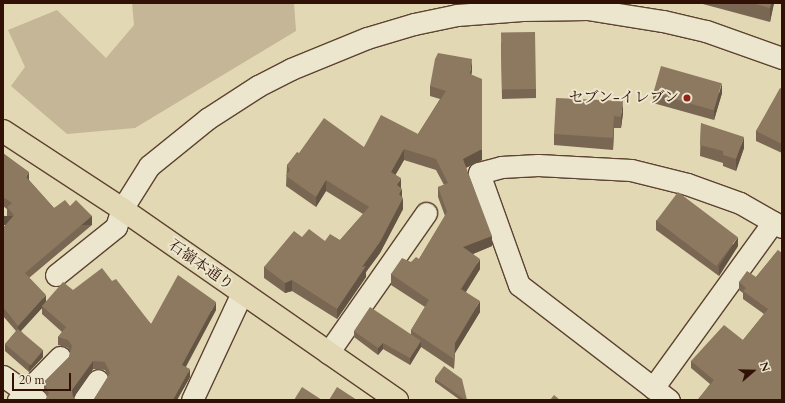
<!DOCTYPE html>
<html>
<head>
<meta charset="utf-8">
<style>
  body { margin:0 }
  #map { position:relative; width:785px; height:403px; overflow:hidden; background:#e2d8b4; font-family:Cardo,"Noto Serif JP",serif }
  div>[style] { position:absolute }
  .green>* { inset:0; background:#c4b696 }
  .roads { filter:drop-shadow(1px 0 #5d4331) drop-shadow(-1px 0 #5d4331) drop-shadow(0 1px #5d4331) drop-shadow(0 -1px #5d4331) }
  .minor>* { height:21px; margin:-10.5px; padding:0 10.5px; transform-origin:10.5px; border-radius:10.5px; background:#ece6ce }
  .major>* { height:22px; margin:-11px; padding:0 11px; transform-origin:11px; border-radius:11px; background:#e2d8b4 }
  .wall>* { inset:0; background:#796753 }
  .shaded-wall>* { inset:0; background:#635443; transform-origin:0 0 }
  .building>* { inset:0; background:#8d7860; transform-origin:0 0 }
  .dots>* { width:11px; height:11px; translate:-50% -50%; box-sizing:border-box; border:2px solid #ece6ce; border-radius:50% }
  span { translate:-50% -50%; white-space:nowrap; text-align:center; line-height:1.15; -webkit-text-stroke:4px #ece6ce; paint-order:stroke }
  .poi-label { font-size:15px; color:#311105 }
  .right { translate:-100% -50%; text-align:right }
  .street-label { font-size:15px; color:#311105 }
  .frame { position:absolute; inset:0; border:4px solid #311105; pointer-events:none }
  .north { position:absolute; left:733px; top:351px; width:40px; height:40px; -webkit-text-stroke:3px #ece6ce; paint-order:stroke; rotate:70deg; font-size:11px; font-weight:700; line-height:16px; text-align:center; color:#311105 }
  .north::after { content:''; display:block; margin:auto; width:14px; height:18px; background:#311105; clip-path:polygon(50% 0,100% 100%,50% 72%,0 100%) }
  .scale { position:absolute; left:12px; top:373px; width:59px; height:18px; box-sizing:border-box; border:2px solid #311105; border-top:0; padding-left:5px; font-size:12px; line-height:14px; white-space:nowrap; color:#311105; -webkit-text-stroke:3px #ece6ce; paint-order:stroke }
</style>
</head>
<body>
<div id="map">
  <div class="green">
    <div style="clip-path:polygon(132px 3px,294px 3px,296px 31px,135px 128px,67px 134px,11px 86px,25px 67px,8px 30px,57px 10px,106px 58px,134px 25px)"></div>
  </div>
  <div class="roads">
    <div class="minor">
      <div style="left:56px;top:275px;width:77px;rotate:-38.7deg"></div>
      <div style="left:116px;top:227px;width:19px;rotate:-72deg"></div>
      <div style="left:122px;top:209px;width:51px;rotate:-57.9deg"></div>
      <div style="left:149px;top:166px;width:75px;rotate:-39deg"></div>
      <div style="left:207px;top:119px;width:61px;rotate:-32.9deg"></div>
      <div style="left:258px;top:86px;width:37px;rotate:-27deg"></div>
      <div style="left:291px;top:69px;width:82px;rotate:-22.2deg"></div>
      <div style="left:367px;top:38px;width:49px;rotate:-16.6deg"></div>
      <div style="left:414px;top:24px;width:44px;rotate:-11.8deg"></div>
      <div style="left:457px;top:15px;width:65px;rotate:-4.4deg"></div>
      <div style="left:522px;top:10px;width:65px;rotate:-0.9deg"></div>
      <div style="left:587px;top:9px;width:77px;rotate:9deg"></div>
      <div style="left:663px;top:21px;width:44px;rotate:13.1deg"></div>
      <div style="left:706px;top:31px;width:81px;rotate:19.6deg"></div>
      <div style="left:328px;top:353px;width:171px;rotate:-55deg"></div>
      <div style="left:3px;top:376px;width:42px;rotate:35.2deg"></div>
      <div style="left:653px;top:388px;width:205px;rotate:-54.1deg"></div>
      <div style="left:18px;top:400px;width:60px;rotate:-45.7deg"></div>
      <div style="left:84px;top:400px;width:24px;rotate:-55deg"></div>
      <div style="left:192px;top:400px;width:118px;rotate:-65deg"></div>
      <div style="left:669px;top:400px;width:189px;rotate:-142.5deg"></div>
      <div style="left:519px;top:285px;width:119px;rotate:-109.7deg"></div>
      <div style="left:479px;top:173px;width:23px;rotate:-15deg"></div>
      <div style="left:501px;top:167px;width:37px;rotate:-3deg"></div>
      <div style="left:538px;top:165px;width:93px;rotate:3.1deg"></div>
      <div style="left:631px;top:170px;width:58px;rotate:14deg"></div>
      <div style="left:687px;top:184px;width:56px;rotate:19.7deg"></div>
      <div style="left:740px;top:203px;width:48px;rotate:29.7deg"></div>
    </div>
    <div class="major">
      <div style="left:3px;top:131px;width:142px;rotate:33.2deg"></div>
      <div style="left:122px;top:209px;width:335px;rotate:34.8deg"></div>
    </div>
  </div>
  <div class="wall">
    <div style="clip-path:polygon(699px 3px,774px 3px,770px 22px)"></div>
    <div style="clip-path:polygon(501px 42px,536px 89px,536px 98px,502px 99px)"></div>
    <div style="clip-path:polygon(472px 70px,471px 75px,482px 160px,466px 168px,492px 246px,473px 254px,480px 269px,466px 292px,480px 312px,455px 353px,454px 369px,421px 347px,410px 365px,383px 349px,378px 355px,354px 337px,354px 331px,411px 334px,411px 330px,425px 307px,391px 285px,391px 274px,411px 262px,419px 259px,445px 216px,438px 197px,438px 187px,444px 185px,436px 170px,404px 160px,395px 175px,401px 187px,403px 209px,380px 253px,366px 272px,366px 277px,337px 319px,292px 291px,285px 293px,264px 278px,264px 267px,302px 237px,325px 241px,340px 240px,363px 214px,326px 191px,316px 207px,286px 186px,287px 165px,299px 153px,364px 147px,418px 134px,440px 99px,430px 96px,430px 86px)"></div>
    <div style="clip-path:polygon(782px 89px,782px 153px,756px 141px,756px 131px)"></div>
    <div style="clip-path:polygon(653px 93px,722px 93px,714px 120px,653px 103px)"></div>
    <div style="clip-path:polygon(623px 113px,621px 128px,614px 128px,613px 150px,554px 145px,554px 134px)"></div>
    <div style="clip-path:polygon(701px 123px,744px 148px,736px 171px,723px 166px,723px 163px,700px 156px)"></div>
    <div style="clip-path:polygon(3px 153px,29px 180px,54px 208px,70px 206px,92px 225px,29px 278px,46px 302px,73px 290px,112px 281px,151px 324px,216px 310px,186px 367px,190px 377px,177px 400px,91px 400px,94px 399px,108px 377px,105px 370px,93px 369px,73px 397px,47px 397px,44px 390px,44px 382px,69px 357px,70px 352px,68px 348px,58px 345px,58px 337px,62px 332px,42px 314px,42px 308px,21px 331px,43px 357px,29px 372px,5px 351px,5px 344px,16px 331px,3px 316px,3px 228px,10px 219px,7px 216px,7px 209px,3px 206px)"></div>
    <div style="clip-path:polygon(656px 220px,738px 246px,719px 276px,656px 230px)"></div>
    <div style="clip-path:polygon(778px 250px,782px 400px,698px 400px,710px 384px,691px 368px,691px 361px,743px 340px,764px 314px,743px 299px,743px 293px,739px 290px,739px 282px,756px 277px)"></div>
    <div style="clip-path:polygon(435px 378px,467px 400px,460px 400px,435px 382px)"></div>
  </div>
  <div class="shaded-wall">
    <div style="clip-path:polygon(771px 3px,774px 3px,770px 22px,770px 8px)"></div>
    <div style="clip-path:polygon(472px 59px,472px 70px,470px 85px,470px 74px)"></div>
    <div style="clip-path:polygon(722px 83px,722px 93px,714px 120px,714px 110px)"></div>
    <div style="clip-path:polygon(623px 101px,623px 113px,621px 128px,621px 117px)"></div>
    <div style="clip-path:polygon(614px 116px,614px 128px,613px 150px,613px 138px)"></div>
    <div style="clip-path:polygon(744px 137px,744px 148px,736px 171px,736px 159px)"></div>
    <div style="clip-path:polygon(404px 149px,404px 160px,391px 183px,391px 172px)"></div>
    <div style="clip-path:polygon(482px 149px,482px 160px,463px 169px,463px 159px)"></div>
    <div style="clip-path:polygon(29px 172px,29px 181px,26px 177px)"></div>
    <div style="clip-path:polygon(401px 178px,401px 189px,397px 185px)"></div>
    <div style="clip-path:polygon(326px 180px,326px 191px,316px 207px,316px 197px)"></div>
    <div style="clip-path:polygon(402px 189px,402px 199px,399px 194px)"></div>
    <div style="clip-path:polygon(403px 198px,403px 209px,380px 253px,366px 272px,366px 277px,337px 319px,337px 309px)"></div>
    <div style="left:92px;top:216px;width:9px;height:88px;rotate:90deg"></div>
    <div style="clip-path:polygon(492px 236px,492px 246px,463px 258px,463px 247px)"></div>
    <div style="clip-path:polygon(738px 237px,738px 246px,719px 276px,719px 266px)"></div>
    <div style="clip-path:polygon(480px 259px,480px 269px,461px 299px,461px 289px)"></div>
    <div style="clip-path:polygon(292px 280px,292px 291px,285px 293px,285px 283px)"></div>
    <div style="clip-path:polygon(46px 295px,46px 304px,42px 306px,42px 308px,18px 334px,18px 326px)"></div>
    <div style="clip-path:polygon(480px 301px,480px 312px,455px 353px,454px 369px,455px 343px)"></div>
    <div style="clip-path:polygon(216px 302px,216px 310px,182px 373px,182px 365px)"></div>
    <div style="clip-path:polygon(421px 341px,421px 347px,410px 365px,410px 358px)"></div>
    <div style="clip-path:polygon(383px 343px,383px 349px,378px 355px,378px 348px)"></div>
    <div style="clip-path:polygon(43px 350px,43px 357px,29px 372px,29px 365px)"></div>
    <div style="clip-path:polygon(93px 361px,93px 369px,72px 399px,72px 390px)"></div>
    <div style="clip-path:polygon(190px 369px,190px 377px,177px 400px,173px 400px)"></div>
  </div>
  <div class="building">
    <div style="clip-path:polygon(751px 3px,771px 3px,770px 8px)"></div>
    <div style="left:535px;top:32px;width:57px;height:34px;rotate:89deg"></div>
    <div style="clip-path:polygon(438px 53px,472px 59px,470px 74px,482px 79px,482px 149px,463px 159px,492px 236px,463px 247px,480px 259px,461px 289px,480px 301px,455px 343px,454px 359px,411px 330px,429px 300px,391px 274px,402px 258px,411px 262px,416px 257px,419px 259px,447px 212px,438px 187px,448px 183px,436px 159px,404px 149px,391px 172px,401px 178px,397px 185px,402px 189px,399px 194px,403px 198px,380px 242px,362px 267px,366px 266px,337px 309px,292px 280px,285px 283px,264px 267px,294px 231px,302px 237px,309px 229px,325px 241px,330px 234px,340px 240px,369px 207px,326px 180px,316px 197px,286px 176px,290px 170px,287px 165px,297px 152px,299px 153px,324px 118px,364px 147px,381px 115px,418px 134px,446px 91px,430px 86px,435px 59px)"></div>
    <div style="left:661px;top:66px;width:63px;height:28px;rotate:16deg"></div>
    <div style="clip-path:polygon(780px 88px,782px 89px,782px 144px,756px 131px)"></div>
    <div style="clip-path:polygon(556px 98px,623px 101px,621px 117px,614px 116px,613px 138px,554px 134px)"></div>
    <div style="clip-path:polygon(701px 123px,744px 137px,736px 159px,723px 155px,723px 151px,700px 145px)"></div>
    <div style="clip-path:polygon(3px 153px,29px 172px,26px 177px,54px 208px,65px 200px,70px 206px,76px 200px,92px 216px,25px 273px,46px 295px,18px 326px,3px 307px,3px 228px,14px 215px,7px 207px,12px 203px,3px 197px)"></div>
    <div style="left:678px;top:192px;width:75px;height:36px;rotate:37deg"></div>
    <div style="clip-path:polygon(778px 250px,782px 253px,782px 400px,698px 400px,698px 399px,714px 380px,691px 361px,724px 325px,743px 340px,768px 309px,743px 291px,746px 288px,739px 282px,747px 271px,756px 277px)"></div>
    <div style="clip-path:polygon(102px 268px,112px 281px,116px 279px,151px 324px,178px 275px,216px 302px,182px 365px,190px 369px,173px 400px,91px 400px,94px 399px,110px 373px,105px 362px,93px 361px,72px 390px,73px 397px,77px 400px,45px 400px,49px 393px,44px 382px,69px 357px,72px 346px,68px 340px,58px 337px,66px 327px,42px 306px,63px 282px,73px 290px)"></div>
    <div style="clip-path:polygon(370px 307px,421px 341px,410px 358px,383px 343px,378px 348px,354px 331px)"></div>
    <div style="left:18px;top:329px;width:33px;height:20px;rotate:40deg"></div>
    <div style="clip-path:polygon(444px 366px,462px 379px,467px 400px,465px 400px,435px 378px)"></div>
    <div style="clip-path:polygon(302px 387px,322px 400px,294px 400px)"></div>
    <div style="clip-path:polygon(337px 387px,357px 400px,329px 400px)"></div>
    <div style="clip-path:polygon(554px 395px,560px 400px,550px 400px)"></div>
  </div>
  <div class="dots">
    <div style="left:687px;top:98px;background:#8f2418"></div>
  </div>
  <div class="poi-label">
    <span class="right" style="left:679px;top:98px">セブン-イレブン</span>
  </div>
  <div class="street-label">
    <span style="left:201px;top:265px;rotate:35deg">石嶺本通り</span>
  </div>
  <div class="frame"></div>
  <div class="north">N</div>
  <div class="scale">20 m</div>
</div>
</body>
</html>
